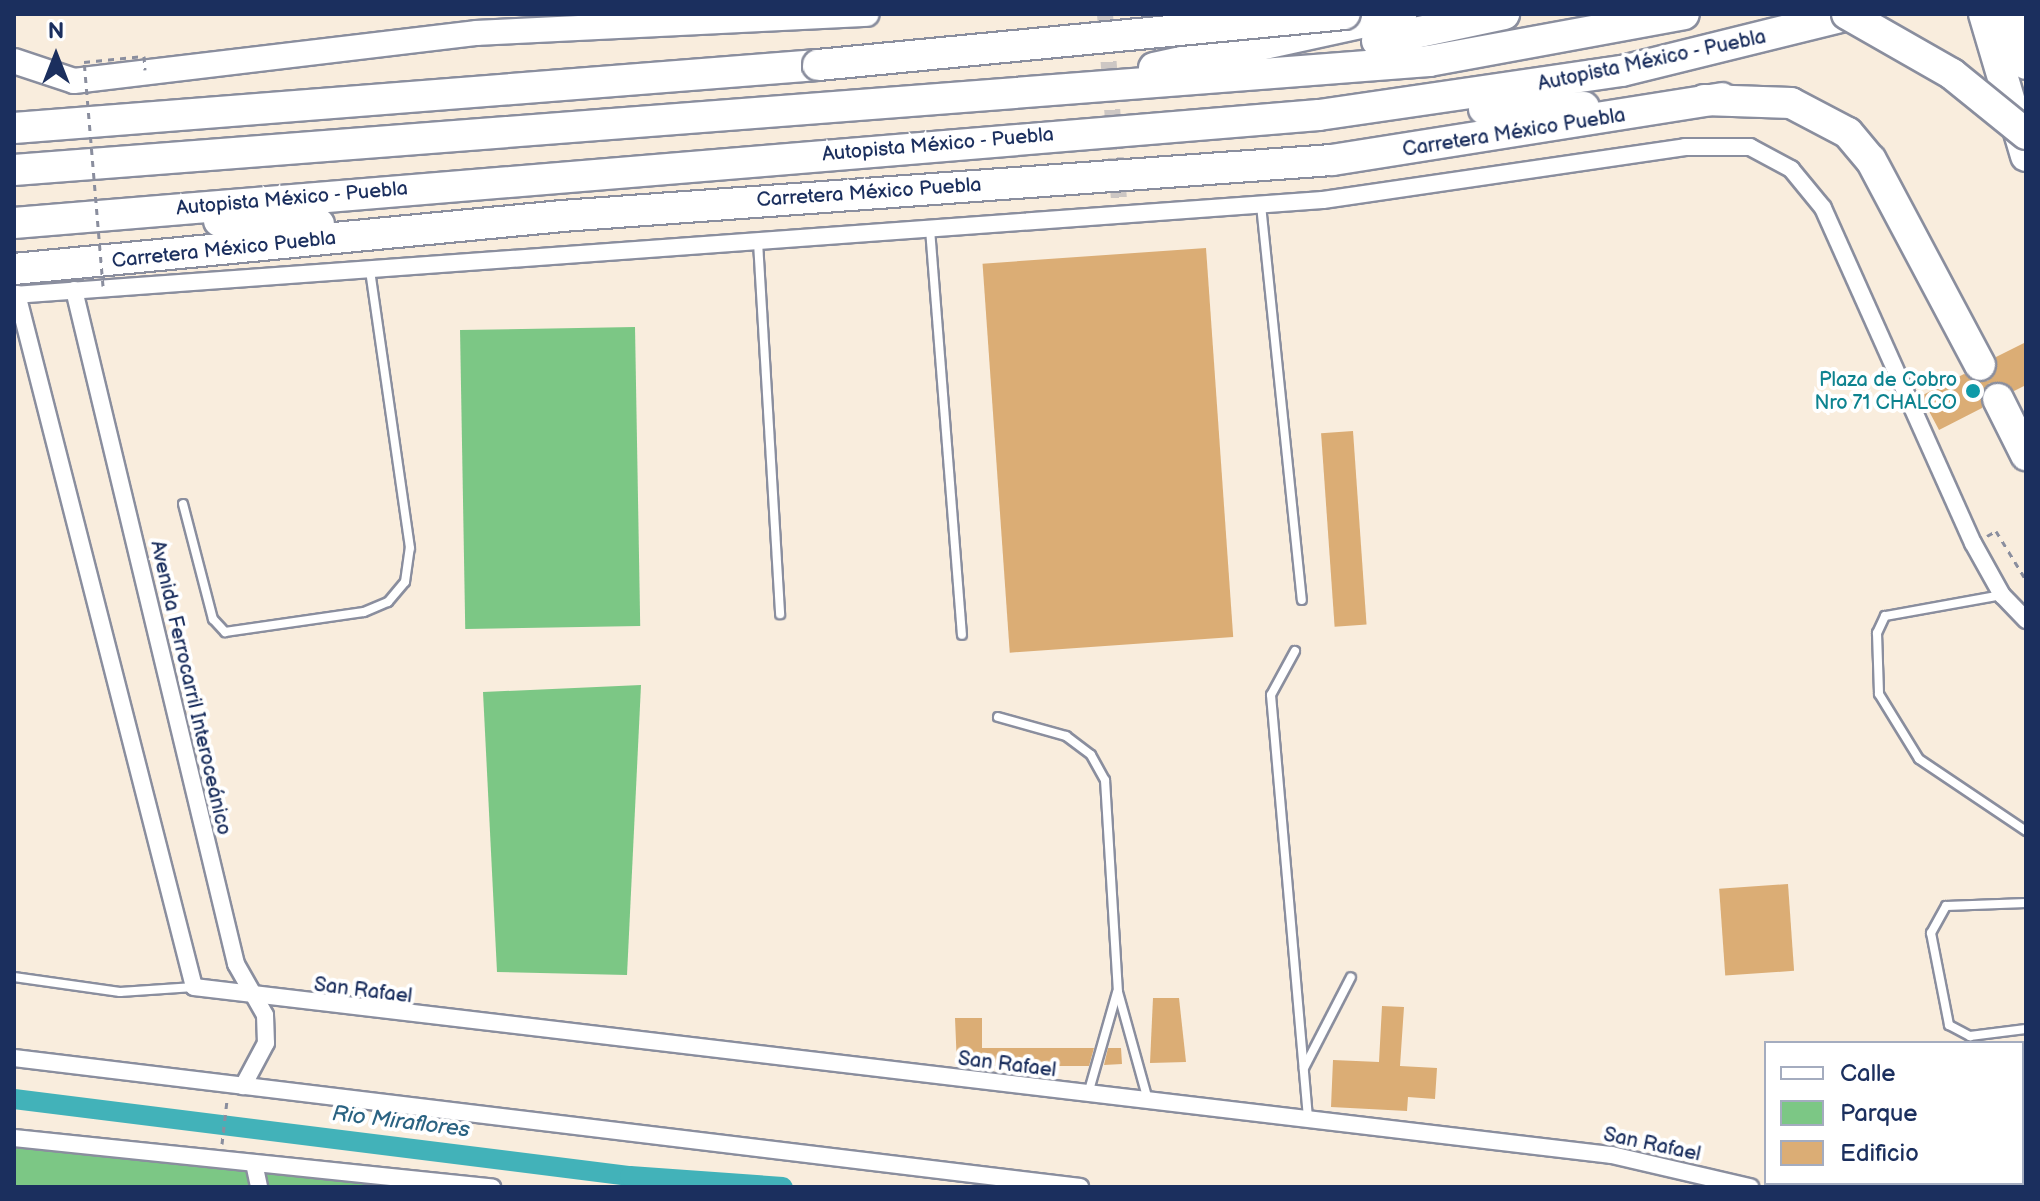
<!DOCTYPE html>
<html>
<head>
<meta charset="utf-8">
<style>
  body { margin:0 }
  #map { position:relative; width:2040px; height:1201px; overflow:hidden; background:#f9eddd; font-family:"Balsamiq Sans",sans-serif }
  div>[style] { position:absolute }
  .green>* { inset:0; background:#7cc785; transform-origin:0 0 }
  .canal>* { height:20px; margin:-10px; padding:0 10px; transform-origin:10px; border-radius:10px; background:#42b2b9 }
  .building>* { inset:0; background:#dbad75; transform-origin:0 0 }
  .street-tunnel>* { height:16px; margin-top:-8px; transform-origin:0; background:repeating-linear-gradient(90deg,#cdc7c4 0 16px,transparent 0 24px) }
  .path>* { height:3px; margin-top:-1.5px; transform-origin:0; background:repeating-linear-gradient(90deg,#8a8e9e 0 6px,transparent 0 12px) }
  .roads { filter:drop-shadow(2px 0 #8a8e9e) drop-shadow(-2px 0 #8a8e9e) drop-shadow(0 2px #8a8e9e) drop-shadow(0 -2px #8a8e9e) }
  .lane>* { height:8px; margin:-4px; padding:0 4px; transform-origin:4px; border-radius:4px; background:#fff }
  .street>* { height:16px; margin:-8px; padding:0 8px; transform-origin:8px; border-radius:8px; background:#fff }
  .secondary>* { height:24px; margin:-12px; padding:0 12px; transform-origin:12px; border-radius:12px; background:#fff }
  .highway>* { height:30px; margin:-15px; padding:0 15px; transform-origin:15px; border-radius:15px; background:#fff }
  .path-bridge>* { height:3px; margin-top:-1.5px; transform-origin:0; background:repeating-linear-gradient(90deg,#8a8e9e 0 6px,transparent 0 12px) }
  .bridges { filter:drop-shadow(2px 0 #8a8e9e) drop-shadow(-2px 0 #8a8e9e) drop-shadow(0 2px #8a8e9e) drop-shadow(0 -2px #8a8e9e) }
  .highway-bridge>* { height:30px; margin:-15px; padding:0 15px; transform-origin:15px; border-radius:15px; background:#fff }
  .dots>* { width:22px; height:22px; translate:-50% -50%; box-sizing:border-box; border:4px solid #fff; border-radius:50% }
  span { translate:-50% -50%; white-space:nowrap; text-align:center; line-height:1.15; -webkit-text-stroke:8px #fff; paint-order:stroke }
  .street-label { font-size:20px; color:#1b2f5e }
  .culture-label { font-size:20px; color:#0d838f }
  .right { translate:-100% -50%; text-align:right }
  .water-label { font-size:22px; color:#2b6382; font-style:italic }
  .frame { position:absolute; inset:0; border:16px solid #1b2f5e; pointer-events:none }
  .legend { position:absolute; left:1764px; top:1041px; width:260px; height:144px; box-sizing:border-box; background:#fff; border:2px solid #a4acbf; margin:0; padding:10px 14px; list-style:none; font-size:24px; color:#1b2f5e }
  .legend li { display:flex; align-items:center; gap:16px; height:40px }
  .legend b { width:40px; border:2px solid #a4acbf }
  .north { position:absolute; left:16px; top:16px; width:80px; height:80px; -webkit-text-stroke:6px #fff; paint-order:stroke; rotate:0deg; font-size:22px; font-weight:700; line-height:32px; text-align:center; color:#1b2f5e }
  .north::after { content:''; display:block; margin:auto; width:28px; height:36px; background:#1b2f5e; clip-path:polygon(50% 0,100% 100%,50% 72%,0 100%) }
</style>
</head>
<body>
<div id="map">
  <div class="green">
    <div style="left:635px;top:327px;width:299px;height:175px;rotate:89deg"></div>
    <div style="clip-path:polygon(641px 685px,627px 975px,497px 972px,483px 692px)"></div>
    <div style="clip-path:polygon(14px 1147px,295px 1176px,398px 1187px,14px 1187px)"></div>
  </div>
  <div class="canal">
    <div style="left:14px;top:1099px;width:621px;rotate:7.13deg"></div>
    <div style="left:630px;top:1176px;width:153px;rotate:4.1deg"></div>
  </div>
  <div class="building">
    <div style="left:1206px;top:248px;width:390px;height:224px;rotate:86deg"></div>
    <div style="clip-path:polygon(2026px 342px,2026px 385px,2014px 391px,1989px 383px,1982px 408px,1939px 430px,1921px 396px,1964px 374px,1988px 381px,1996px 357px)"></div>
    <div style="left:1353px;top:431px;width:194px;height:32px;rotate:86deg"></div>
    <div style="left:1788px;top:884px;width:87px;height:69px;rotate:86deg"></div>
    <div style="clip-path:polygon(1153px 998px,1179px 998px,1186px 1062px,1150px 1063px)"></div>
    <div style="clip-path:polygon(1382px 1006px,1404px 1007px,1400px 1066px,1437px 1068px,1435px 1099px,1408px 1097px,1407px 1111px,1331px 1107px,1333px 1060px,1379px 1062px)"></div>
    <div style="clip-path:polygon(955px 1018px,982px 1018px,982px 1048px,1094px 1048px,1089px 1066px,957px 1066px)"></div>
    <div style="clip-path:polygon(1108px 1048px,1121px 1048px,1122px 1064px,1104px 1065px)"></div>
  </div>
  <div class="street-tunnel">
    <div style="left:1105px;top:14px;width:202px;rotate:85.7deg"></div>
  </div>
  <div class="path">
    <div style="left:1987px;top:536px;width:10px;rotate:-29deg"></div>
    <div style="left:1996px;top:531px;width:57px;rotate:58.5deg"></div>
    <div style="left:222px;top:1144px;width:44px;rotate:-83.5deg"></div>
  </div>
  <div class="roads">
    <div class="lane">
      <div style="left:1261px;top:205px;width:397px;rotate:84.1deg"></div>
      <div style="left:930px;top:229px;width:407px;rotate:85.5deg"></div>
      <div style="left:758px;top:242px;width:373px;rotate:86.6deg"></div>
      <div style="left:183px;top:504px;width:119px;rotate:75.4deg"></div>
      <div style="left:213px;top:619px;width:18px;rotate:47deg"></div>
      <div style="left:225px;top:632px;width:140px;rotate:-8.2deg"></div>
      <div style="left:364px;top:612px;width:26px;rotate:-23deg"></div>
      <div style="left:388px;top:602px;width:26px;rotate:-50deg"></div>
      <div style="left:405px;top:582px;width:34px;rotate:-82deg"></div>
      <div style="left:410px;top:548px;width:281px;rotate:-98.2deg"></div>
      <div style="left:2002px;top:595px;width:119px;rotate:169.8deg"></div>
      <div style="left:1885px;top:616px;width:19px;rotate:115deg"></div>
      <div style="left:1877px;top:633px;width:61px;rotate:88.1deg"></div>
      <div style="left:1879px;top:694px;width:76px;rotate:58.4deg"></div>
      <div style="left:1919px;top:759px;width:129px;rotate:33.9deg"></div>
      <div style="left:1295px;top:651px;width:50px;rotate:118.6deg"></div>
      <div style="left:1271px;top:695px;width:426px;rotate:85deg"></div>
      <div style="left:998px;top:717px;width:71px;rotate:15.6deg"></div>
      <div style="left:1066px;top:736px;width:31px;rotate:37deg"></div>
      <div style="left:1091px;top:755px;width:29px;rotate:61deg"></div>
      <div style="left:1105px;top:780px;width:212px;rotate:86.5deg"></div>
      <div style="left:1118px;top:992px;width:112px;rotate:74.5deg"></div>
      <div style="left:2026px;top:903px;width:80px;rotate:177.9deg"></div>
      <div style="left:1946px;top:906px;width:31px;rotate:119deg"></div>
      <div style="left:1931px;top:933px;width:94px;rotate:78.9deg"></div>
      <div style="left:1949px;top:1025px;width:24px;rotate:28deg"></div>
      <div style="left:1970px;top:1036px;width:56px;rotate:-7.1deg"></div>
      <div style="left:14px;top:977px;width:107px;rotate:8.1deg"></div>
      <div style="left:120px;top:992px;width:74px;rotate:-3.9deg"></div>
      <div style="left:1304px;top:1068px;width:102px;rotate:-62.7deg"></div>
      <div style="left:1088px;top:1094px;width:106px;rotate:-74.1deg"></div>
      <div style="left:2022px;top:1150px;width:4px"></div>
      <div style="left:2022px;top:1182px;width:4px;rotate:14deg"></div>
    </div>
    <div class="street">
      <div style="left:74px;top:290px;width:693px;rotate:76.48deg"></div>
      <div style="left:236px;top:964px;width:59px;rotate:60.4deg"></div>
      <div style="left:265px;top:1015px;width:28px;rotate:88deg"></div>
      <div style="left:266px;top:1043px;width:49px;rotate:118.1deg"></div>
      <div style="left:17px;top:294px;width:715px;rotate:75.67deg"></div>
      <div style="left:194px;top:987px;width:1428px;rotate:6.76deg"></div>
      <div style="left:1612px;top:1155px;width:142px;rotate:13.1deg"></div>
      <div style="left:14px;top:295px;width:1312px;rotate:-4.15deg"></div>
      <div style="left:1323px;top:200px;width:366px;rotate:-8.3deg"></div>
      <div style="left:1685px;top:147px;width:65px"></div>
      <div style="left:1750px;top:147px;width:47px;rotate:28.2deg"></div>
      <div style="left:1791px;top:169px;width:50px;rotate:50.6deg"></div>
      <div style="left:1823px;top:208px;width:367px;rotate:65.9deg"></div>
      <div style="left:1973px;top:543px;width:60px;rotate:60.9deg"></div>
      <div style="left:2002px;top:595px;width:35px;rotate:46deg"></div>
      <div style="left:14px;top:1058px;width:1074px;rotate:6.9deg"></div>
      <div style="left:14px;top:1138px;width:481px;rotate:5.9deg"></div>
      <div style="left:254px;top:1163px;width:25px;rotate:78deg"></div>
    </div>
    <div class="secondary">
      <div style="left:14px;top:61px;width:63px;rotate:18.4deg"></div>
      <div style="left:74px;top:81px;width:406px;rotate:-6.8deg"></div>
      <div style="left:477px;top:33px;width:390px;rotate:-2.8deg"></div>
    </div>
    <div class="highway">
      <div style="left:1984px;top:14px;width:148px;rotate:73.5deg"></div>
      <div style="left:2011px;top:14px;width:52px;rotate:73.3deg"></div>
      <div style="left:1377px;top:41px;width:130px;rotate:-12deg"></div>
      <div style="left:1154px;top:68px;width:253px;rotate:-12.3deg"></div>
      <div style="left:1704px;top:100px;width:87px;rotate:2deg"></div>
      <div style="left:1791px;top:103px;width:64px;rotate:27.8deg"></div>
      <div style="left:1848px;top:133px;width:35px;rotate:50deg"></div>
      <div style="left:1871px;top:160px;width:232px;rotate:62deg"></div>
      <div style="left:1484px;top:109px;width:100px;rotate:-1.1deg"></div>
      <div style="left:14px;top:128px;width:806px;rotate:-4.48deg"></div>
      <div style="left:14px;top:170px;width:1419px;rotate:-4.4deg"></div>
      <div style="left:1429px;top:61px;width:259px;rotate:-10.4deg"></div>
      <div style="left:219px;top:221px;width:100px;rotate:1.7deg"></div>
      <div style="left:14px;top:223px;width:1309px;rotate:-4.73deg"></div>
      <div style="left:1319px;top:115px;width:306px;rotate:-8.3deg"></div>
      <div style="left:1622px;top:71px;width:238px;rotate:-13.9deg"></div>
      <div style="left:14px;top:269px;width:551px;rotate:-5.52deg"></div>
      <div style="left:562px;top:216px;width:772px;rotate:-4.16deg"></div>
      <div style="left:1332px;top:160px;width:395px;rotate:-9deg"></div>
      <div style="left:1998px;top:399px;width:63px;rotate:63.4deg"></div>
    </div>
  </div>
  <div class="path-bridge">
    <div style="left:103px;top:286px;width:225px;rotate:-94.8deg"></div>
    <div style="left:84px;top:62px;width:60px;rotate:-5.7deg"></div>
    <div style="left:144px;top:56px;width:14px;rotate:86deg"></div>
  </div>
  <div class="bridges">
    <div class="highway-bridge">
      <div style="left:1847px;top:14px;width:121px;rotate:29.7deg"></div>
      <div style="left:1952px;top:74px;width:95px;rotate:39deg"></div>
      <div style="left:818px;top:65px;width:529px;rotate:-5.53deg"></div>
    </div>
  </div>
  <div class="dots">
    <div style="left:1973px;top:391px;background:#0f9aa8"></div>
  </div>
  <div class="street-label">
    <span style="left:1652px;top:61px;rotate:-12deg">Autopista México - Puebla</span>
    <span style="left:1514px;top:133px;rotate:-9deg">Carretera México Puebla</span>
    <span style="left:938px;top:145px;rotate:-5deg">Autopista México - Puebla</span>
    <span style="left:869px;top:193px;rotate:-4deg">Carretera México Puebla</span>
    <span style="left:292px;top:199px;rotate:-5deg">Autopista México - Puebla</span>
    <span style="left:224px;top:250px;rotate:-6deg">Carretera México Puebla</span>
    <span style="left:190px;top:688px;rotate:77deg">Avenida Ferrocarril Interoceánico</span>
    <span style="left:363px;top:991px;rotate:7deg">San Rafael</span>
    <span style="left:1007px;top:1065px;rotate:7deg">San Rafael</span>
    <span style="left:1652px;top:1145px;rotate:12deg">San Rafael</span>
  </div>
  <div class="culture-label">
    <span class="right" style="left:1957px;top:392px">Plaza de Cobro<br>Nro 71 CHALCO</span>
  </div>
  <div class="water-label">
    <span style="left:401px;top:1122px;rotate:7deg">Rio Miraflores</span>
  </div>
  <div class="frame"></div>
  <ul class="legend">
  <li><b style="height:10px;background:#fff"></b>Calle</li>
  <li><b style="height:22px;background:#7cc785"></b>Parque</li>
  <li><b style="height:22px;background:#dbad75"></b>Edificio</li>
  </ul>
  <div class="north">N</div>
</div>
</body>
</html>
